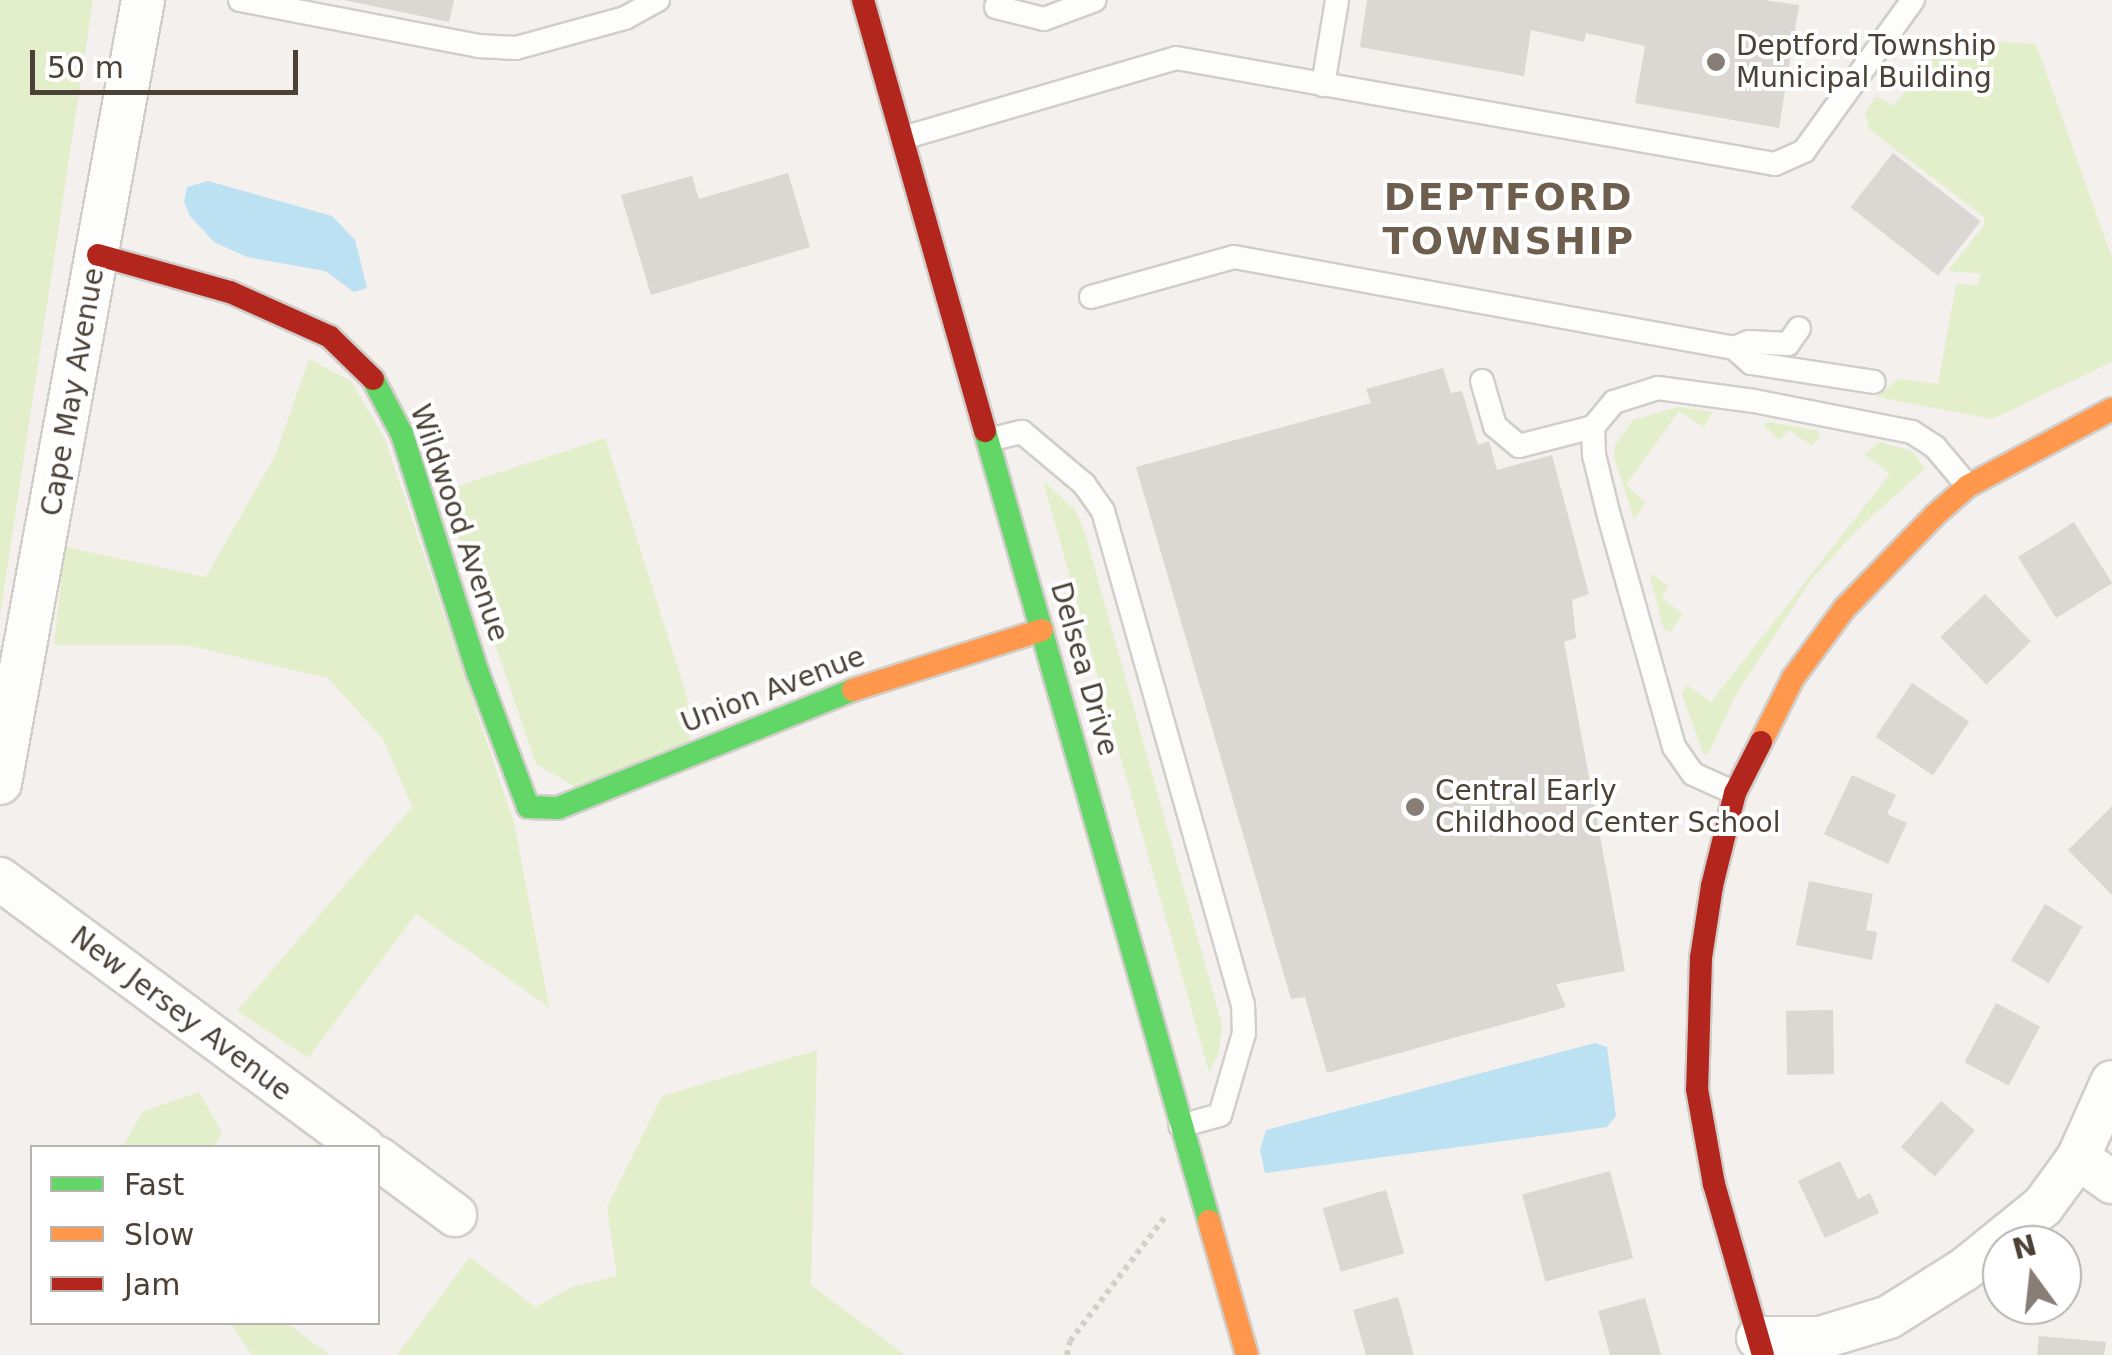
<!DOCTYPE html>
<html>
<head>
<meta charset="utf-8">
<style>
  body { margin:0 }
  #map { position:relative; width:2112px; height:1355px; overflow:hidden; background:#f3f0ed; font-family:"DejaVu Sans",sans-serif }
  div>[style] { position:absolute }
  .green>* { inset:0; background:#e3eecb }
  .water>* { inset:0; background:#bbe1f3 }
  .building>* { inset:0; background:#dbd7d3; transform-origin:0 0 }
  .path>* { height:6px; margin-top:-3px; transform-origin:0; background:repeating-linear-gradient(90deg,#d3d0cb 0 5px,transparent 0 10px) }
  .roads { filter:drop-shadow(2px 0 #d1ceca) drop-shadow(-2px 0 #d1ceca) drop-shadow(0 2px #d1ceca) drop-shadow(0 -2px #d1ceca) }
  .lane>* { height:22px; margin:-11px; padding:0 11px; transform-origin:11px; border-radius:11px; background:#fdfdfc }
  .street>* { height:42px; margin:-21px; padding:0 21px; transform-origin:21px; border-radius:21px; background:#fdfdfc }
  .fast>* { height:22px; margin:-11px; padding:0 11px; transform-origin:11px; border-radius:11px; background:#63d668 }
  .slow>* { height:22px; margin:-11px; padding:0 11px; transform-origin:11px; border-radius:11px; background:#ff974d }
  .jam>* { height:22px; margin:-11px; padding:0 11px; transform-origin:11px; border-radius:11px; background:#b3261e }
  .dots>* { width:28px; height:28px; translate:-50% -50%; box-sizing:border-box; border:5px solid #fff; border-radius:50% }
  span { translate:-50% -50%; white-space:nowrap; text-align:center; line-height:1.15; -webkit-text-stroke:8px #fff; paint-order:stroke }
  .poi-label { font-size:28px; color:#4b4137 }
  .left { translate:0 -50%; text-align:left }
  .street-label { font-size:28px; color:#4b4137 }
  .district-label { font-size:38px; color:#6e5e4d; font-weight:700; letter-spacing:2.5px }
  .legend { position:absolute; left:30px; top:1145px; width:350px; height:180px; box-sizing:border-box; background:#fff; border:2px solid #b7b3af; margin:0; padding:12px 18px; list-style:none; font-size:30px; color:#4b4137 }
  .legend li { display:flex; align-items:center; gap:20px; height:50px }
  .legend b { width:50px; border:2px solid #b7b3af }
  .north { position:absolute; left:1982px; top:1225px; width:100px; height:100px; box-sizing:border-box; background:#fff; border:2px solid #b7b3af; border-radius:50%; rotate:345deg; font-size:28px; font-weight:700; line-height:40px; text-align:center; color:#4b4137 }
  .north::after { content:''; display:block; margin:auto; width:35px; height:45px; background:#867e77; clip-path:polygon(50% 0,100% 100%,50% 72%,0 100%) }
  .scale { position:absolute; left:30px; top:50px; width:268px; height:45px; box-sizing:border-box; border:5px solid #4b4137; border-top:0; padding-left:12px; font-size:30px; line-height:35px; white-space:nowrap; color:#4b4137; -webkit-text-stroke:8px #fff; paint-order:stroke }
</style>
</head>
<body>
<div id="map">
  <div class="green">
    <div style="clip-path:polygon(0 0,93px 0,0 616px)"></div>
    <div style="clip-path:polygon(1950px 39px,2036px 44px,2112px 258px,2112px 362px,1992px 419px,1877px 397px,1898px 379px,1938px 384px,1956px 284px,1977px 285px,1981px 274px,1948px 271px,1985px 224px,1984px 217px,1869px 129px,1865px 113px,1876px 96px,1893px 106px)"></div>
    <div style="clip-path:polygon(309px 359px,351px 381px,385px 439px,514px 823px,549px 1007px,416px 914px,308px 1058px,237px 1011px,412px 807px,383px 739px,328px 678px,186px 645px,54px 645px,65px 547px,206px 577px,276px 454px)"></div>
    <div style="clip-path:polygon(1679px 407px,1713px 412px,1704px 427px,1679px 411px,1626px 485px,1646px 503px,1634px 519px,1614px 457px,1615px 445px,1633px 420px)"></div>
    <div style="clip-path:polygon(1769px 422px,1818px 431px,1820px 436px,1812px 446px,1789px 430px,1779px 440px,1764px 425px)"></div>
    <div style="clip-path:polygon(605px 438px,687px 697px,690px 742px,577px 788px,536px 764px,443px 491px)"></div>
    <div style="clip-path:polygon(1881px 442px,1913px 452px,1925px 469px,1862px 525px,1810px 581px,1735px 696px,1708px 755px,1703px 753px,1682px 694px,1687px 685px,1711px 702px,1890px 474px,1864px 454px)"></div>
    <div style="clip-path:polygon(1043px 481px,1075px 510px,1085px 533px,1222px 1025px,1218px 1056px,1209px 1072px)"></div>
    <div style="clip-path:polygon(1649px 573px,1668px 585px,1662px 598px,1683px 614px,1670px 632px,1664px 630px)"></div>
    <div style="clip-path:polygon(817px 1050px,811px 1285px,905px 1355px,397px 1355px,470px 1257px,535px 1307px,573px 1287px,617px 1276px,607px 1207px,662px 1096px)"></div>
    <div style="clip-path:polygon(199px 1092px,222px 1133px,213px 1147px,123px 1147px,142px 1112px)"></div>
    <div style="clip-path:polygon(230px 1323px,286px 1323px,330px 1355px,252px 1355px)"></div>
  </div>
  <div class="water">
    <div style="clip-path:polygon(208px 181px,332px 216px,355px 240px,367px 288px,354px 292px,325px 271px,247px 257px,214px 242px,190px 216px,184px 202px,187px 187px)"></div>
    <div style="clip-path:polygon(1595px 1043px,1607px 1047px,1616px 1116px,1607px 1127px,1265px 1173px,1260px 1150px,1266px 1130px)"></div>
  </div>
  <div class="building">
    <div style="clip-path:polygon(344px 0,454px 0,449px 22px)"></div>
    <div style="clip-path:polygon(1367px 0,1763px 0,1799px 5px,1779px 128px,1635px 103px,1645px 46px,1586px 33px,1584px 42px,1531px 30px,1524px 76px,1360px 47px)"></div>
    <div style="left:1893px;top:153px;width:111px;height:69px;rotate:38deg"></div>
    <div style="clip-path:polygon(788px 173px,810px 247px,651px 295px,621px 195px,692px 176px,699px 199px)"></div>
    <div style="clip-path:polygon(1443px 368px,1451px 393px,1462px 391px,1478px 445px,1489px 441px,1497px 470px,1552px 455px,1589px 594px,1572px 600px,1576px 638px,1564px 642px,1625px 971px,1556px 984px,1566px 1007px,1327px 1073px,1305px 997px,1291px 999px,1136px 467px,1371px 403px,1366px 389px)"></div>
    <div style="left:2074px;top:522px;width:72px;height:66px;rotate:58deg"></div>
    <div style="left:1985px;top:594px;width:66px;height:62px;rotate:46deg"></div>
    <div style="left:1912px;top:683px;width:69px;height:65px;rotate:34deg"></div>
    <div style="clip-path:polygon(1852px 775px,1896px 795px,1887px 814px,1907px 823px,1888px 864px,1824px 834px)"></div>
    <div style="clip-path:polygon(2112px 806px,2112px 895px,2068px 850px)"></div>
    <div style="clip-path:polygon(1809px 881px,1873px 894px,1866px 930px,1877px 932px,1872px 960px,1796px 945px)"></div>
    <div style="left:2045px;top:904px;width:44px;height:66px;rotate:31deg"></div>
    <div style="left:1996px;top:1003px;width:50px;height:67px;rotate:28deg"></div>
    <div style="left:1833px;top:1010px;width:64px;height:47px;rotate:89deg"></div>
    <div style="left:1941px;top:1101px;width:45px;height:61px;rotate:41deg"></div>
    <div style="clip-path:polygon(1840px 1161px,1858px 1199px,1870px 1193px,1879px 1213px,1825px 1238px,1798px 1181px)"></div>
    <div style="left:1610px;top:1171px;width:90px;height:91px;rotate:75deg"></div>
    <div style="left:1386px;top:1190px;width:66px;height:66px;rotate:74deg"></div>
    <div style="clip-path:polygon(1398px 1297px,1414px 1355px,1366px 1355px,1353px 1310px)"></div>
    <div style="clip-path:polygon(1645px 1298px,1661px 1355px,1610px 1355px,1598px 1311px)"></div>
    <div style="clip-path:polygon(2039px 1336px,2106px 1342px,2104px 1355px,2037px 1355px)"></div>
  </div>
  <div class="path">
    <div style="left:1067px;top:1355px;width:14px;rotate:-78deg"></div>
    <div style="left:1070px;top:1341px;width:155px;rotate:-52.6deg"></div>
  </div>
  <div class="roads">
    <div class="lane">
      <div style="left:240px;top:0;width:242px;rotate:10.9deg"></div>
      <div style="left:478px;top:46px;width:38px;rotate:3deg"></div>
      <div style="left:516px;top:48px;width:113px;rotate:-15.4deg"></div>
      <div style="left:625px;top:18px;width:38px;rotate:-29deg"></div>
      <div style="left:996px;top:7px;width:49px;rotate:14deg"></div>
      <div style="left:1044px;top:19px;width:54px;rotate:-20.4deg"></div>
      <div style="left:1323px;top:85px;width:86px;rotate:-80.6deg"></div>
      <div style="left:903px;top:138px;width:284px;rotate:-16.3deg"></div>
      <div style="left:1176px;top:58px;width:608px;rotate:10.04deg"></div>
      <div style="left:1775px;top:164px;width:32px;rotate:-24deg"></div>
      <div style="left:1804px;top:151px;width:186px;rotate:-54.2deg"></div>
      <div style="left:1091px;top:297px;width:148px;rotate:-15.6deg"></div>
      <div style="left:1234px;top:257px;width:508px;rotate:10.31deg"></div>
      <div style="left:1734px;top:348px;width:23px;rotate:41deg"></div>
      <div style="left:1751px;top:363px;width:124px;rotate:8.8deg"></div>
      <div style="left:1734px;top:348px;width:16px;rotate:-22deg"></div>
      <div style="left:1749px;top:342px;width:39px;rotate:3deg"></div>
      <div style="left:1788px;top:344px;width:19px;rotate:-55deg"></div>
      <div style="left:1482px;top:381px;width:47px;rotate:73.9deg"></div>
      <div style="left:1495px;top:426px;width:31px;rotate:40deg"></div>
      <div style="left:1519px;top:446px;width:76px;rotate:-14.4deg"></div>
      <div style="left:989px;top:440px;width:34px;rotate:-14deg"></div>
      <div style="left:1022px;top:432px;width:81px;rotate:40deg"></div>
      <div style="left:1084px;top:484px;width:33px;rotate:55deg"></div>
      <div style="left:1103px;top:511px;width:513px;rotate:74.18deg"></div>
      <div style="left:1243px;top:1005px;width:28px;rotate:88deg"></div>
      <div style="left:1244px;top:1033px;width:85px;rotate:106.3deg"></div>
      <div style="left:1220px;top:1115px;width:41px;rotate:164.6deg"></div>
      <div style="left:1735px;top:793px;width:46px;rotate:-155.7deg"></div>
      <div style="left:1693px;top:774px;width:33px;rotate:-125deg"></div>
      <div style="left:1674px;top:747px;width:240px;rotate:-105.7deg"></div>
      <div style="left:1609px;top:516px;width:63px;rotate:-103.8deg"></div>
      <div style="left:1594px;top:455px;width:28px;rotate:-92deg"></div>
      <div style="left:1593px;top:427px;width:33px;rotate:-50deg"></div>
      <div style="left:1614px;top:402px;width:46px;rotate:-17.7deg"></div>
      <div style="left:1658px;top:388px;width:97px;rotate:7.7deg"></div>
      <div style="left:1754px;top:401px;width:161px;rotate:11.1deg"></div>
      <div style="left:1912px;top:432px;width:27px;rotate:33deg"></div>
      <div style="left:1935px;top:447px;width:51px;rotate:49.8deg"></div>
    </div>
    <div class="street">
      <div style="left:0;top:783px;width:796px;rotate:-79.65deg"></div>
      <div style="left:0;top:879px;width:453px;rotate:36.5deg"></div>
      <div style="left:378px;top:1158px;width:96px;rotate:36.5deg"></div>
      <div style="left:2078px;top:1158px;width:42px;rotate:35.2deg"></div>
      <div style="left:1758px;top:1338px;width:62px"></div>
      <div style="left:1820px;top:1338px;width:72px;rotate:-16.9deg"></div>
      <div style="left:1889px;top:1317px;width:90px;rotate:-32.3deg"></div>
      <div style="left:1965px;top:1269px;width:100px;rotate:-38.9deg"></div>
      <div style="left:2043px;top:1206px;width:59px;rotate:-53.9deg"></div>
      <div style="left:2078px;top:1158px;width:83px;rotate:-65.9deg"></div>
    </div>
    <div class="fast">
      <div style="left:373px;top:379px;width:62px;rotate:62.2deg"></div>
      <div style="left:402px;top:434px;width:251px;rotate:72.4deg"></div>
      <div style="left:478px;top:673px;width:143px;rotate:69.5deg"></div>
      <div style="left:528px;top:807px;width:30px;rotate:2deg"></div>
      <div style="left:558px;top:808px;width:318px;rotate:-21.8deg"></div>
      <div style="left:985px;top:431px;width:821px;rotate:74.17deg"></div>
    </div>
    <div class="slow">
      <div style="left:853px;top:690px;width:198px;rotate:-17.6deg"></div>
      <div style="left:1761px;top:742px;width:72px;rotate:-63.4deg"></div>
      <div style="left:1793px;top:678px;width:86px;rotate:-53.5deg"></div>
      <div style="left:1844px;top:609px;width:131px;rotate:-45.9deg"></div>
      <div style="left:1935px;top:515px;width:44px;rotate:-41.3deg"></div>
      <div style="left:1968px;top:486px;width:163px;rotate:-28.1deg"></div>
      <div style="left:1209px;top:1221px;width:139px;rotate:74.2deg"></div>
    </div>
    <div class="jam">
      <div style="left:863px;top:0;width:448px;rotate:74.2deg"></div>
      <div style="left:98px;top:255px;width:137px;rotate:15.7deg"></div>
      <div style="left:230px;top:292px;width:110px;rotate:24.2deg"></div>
      <div style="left:330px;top:337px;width:60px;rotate:44.3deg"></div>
      <div style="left:1761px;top:742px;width:57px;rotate:117deg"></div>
      <div style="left:1735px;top:793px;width:96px;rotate:103.9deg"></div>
      <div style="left:1712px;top:886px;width:73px;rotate:98.7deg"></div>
      <div style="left:1701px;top:958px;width:131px;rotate:91.7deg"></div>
      <div style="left:1697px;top:1089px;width:97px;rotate:79.9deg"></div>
      <div style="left:1714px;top:1184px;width:178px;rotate:74deg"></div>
    </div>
  </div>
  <div class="dots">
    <div style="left:1716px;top:62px;background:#867e77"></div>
    <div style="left:1415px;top:807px;background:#867e77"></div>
  </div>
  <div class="poi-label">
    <span class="left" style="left:1736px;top:62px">Deptford Township<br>Municipal Building</span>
    <span class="left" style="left:1435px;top:807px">Central Early<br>Childhood Center School</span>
  </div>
  <div class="street-label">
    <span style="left:73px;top:392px;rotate:-80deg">Cape May Avenue</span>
    <span style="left:459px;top:523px;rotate:71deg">Wildwood Avenue</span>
    <span style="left:1084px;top:669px;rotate:74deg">Delsea Drive</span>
    <span style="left:773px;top:690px;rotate:-21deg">Union Avenue</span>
    <span style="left:181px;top:1014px;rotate:37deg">New Jersey Avenue</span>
  </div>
  <div class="district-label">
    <span style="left:1509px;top:220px">DEPTFORD<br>TOWNSHIP</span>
  </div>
  <ul class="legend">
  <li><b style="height:12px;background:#63d668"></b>Fast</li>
  <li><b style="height:12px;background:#ff974d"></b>Slow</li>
  <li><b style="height:12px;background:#b3261e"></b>Jam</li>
  </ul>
  <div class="north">N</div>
  <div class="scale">50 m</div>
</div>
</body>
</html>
